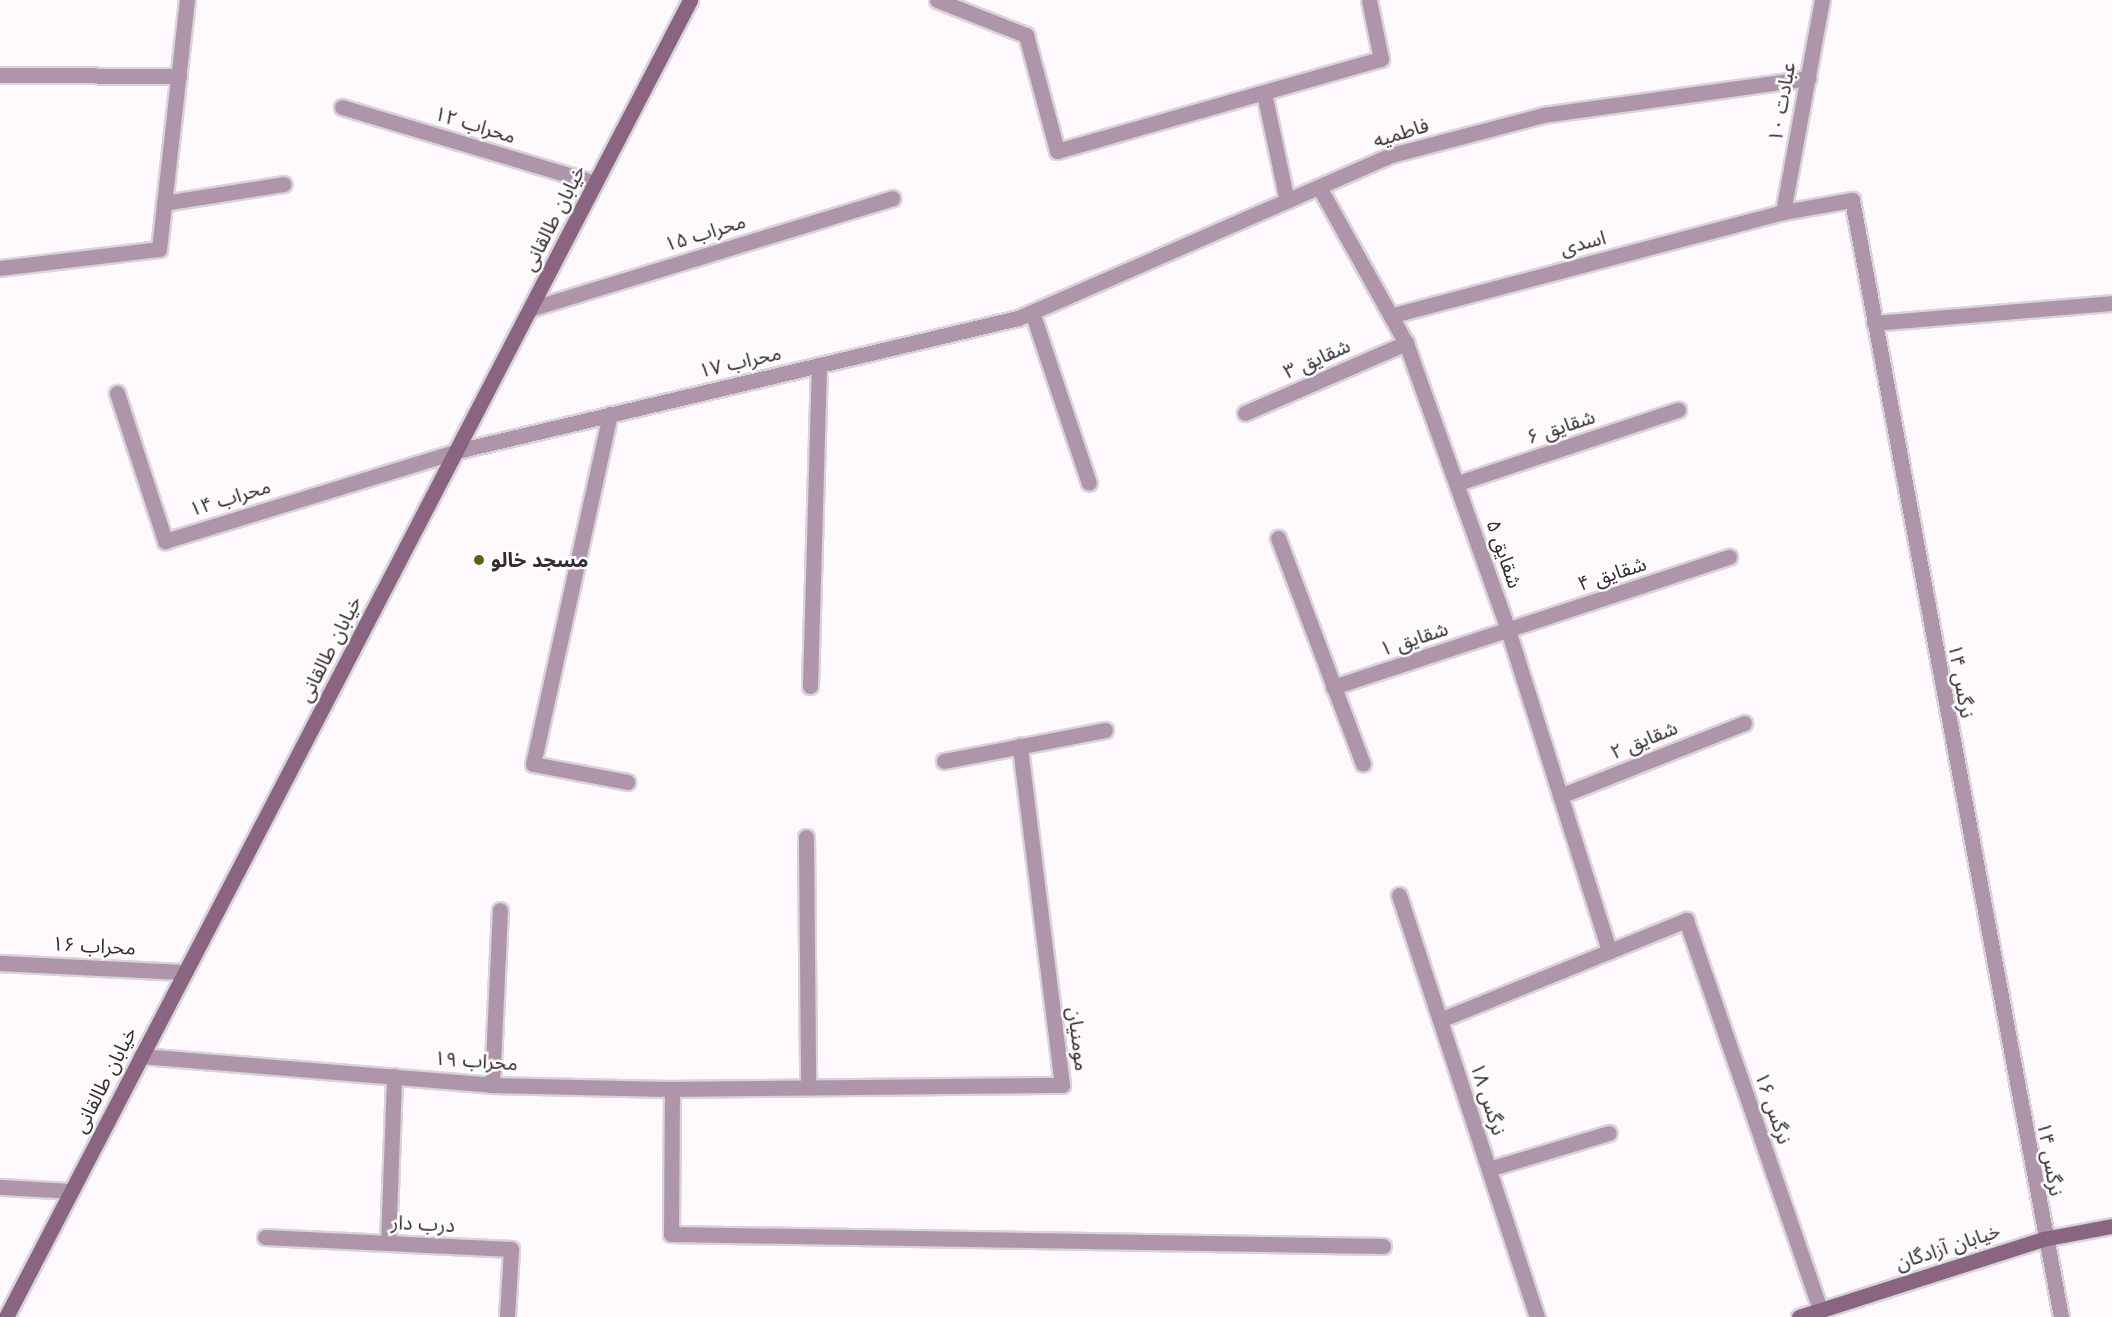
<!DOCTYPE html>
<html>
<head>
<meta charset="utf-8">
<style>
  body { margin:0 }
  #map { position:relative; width:2112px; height:1317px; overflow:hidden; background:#fdf9fc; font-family:Helvetica,"Noto Sans Arabic",sans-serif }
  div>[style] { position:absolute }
  .roads { filter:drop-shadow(2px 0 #d8d4d7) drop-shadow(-2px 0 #d8d4d7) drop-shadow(0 2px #d8d4d7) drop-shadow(0 -2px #d8d4d7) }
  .lane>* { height:15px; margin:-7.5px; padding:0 7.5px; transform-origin:7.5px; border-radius:7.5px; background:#ae95a9 }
  .street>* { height:15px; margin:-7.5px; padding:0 7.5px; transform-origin:7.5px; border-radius:7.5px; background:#ae95a9 }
  .secondary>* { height:15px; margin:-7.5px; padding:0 7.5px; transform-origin:7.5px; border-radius:7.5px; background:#896582 }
  .dots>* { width:16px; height:16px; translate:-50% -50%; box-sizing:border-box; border:3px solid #fff; border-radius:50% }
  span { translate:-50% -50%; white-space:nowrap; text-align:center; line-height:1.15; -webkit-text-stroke:5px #fff; paint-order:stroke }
  .street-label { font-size:20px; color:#322b31 }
  .poi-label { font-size:20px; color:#322b31; font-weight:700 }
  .left { translate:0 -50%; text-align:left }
</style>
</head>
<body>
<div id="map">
  <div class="roads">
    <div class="lane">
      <div style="left:0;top:75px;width:179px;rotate:0.3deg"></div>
      <div style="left:1264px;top:93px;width:110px;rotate:78deg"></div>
      <div style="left:164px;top:203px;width:121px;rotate:-9deg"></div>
      <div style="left:0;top:268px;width:160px;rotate:-6.8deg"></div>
      <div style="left:159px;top:249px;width:251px;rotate:-83.6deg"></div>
      <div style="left:810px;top:686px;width:321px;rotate:-88.4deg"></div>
    </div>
    <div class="street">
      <div style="left:937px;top:0;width:96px;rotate:21.5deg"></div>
      <div style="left:1026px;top:35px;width:120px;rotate:75deg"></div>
      <div style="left:1057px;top:151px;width:337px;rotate:-15.9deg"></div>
      <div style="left:1381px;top:59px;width:60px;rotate:-101.5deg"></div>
      <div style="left:342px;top:107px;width:264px;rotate:16.7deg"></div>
      <div style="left:1319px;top:187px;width:179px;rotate:60.9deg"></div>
      <div style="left:1406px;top:343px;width:305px;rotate:70.4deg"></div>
      <div style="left:1508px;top:630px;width:337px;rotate:72.5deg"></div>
      <div style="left:1783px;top:212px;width:216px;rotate:-79.6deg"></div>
      <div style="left:530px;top:309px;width:379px;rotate:-17deg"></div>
      <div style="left:1032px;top:312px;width:180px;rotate:71.6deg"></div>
      <div style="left:1393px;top:315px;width:403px;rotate:-14.8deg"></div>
      <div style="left:1783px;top:212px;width:70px;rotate:-9.9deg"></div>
      <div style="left:1852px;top:200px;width:1136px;rotate:79.4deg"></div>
      <div style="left:1874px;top:323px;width:239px;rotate:-4.8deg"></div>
      <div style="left:117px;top:393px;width:156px;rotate:72deg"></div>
      <div style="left:165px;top:541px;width:306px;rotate:-17.1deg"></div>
      <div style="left:457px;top:451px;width:577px;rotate:-13.34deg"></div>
      <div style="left:1018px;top:318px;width:407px;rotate:-23.6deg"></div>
      <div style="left:1391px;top:155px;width:157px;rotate:-14.7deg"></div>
      <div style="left:1543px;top:115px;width:268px;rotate:-7.9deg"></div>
      <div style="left:1245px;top:413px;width:176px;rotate:-23.5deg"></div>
      <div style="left:610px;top:414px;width:358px;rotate:102.4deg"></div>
      <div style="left:533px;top:764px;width:96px;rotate:10.8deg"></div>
      <div style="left:1458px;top:483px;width:232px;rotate:-18.4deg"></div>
      <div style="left:1278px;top:538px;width:241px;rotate:69.4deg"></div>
      <div style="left:1333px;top:687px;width:417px;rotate:-18.2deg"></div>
      <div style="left:944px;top:761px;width:164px;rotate:-10.9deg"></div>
      <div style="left:1560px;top:796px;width:198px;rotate:-21.6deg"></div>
      <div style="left:806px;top:837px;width:248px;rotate:89.5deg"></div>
      <div style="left:1399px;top:895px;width:444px;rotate:71.9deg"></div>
      <div style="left:0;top:963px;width:185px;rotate:2.8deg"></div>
      <div style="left:1440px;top:1020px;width:266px;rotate:-22.1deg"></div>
      <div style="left:1686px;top:920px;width:412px;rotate:71deg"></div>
      <div style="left:141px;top:1056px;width:352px;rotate:4.7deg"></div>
      <div style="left:492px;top:1085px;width:180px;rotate:1.3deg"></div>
      <div style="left:672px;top:1089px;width:390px;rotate:-0.6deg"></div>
      <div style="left:1062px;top:1085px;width:342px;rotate:-97.1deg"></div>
      <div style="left:492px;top:1085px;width:175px;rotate:-87.4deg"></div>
      <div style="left:672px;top:1089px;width:145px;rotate:90.4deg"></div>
      <div style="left:671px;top:1234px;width:712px;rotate:0.97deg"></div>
      <div style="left:1489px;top:1169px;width:125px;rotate:-16.7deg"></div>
      <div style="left:0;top:1187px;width:71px;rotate:3.2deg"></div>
      <div style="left:265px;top:1237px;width:246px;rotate:2.8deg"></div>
      <div style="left:511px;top:1249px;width:68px;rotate:93.4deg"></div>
      <div style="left:388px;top:1243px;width:167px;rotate:-87.9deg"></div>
    </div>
    <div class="secondary">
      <div style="left:6px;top:1317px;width:1484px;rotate:-62.55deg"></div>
      <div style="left:1799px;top:1317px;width:256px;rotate:-17.7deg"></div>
      <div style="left:2043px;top:1239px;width:70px;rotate:-10.7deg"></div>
    </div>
  </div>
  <div class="dots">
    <div style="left:479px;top:560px;background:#526815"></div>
  </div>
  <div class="street-label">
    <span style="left:1782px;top:102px;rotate:-80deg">عبادت ۱۰</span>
    <span style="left:475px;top:125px;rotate:17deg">محراب ۱۲</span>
    <span style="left:1401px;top:133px;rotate:-17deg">فاطمیه</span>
    <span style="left:554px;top:218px;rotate:-63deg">خیابان طالقانی</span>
    <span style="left:705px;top:233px;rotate:-17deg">محراب ۱۵</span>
    <span style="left:1583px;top:243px;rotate:-15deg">اسدی</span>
    <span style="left:1317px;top:359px;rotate:-24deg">شقایق ۳</span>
    <span style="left:740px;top:362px;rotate:-13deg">محراب ۱۷</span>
    <span style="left:1561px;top:427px;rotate:-18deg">شقایق ۶</span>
    <span style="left:230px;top:498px;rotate:-17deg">محراب ۱۴</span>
    <span style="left:1504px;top:554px;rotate:71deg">شقایق ۵</span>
    <span style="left:1612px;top:574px;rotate:-18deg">شقایق ۴</span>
    <span style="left:1414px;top:639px;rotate:-18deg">شقایق ۱</span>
    <span style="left:330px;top:649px;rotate:-63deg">خیابان طالقانی</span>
    <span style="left:1961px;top:681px;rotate:80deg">نرگس ۱۴</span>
    <span style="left:1644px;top:740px;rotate:-22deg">شقایق ۲</span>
    <span style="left:94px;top:946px;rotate:3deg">محراب ۱۶</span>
    <span style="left:1078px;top:1039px;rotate:83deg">مومنیان</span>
    <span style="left:476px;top:1061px;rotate:4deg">محراب ۱۹</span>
    <span style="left:105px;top:1080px;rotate:-63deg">خیابان طالقانی</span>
    <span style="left:1488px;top:1099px;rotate:72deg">نرگس ۱۸</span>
    <span style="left:1773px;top:1108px;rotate:71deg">نرگس ۱۶</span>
    <span style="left:2050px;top:1159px;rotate:80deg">نرگس ۱۴</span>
    <span style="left:423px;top:1224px;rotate:3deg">درب دار</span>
    <span style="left:1948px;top:1247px;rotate:-18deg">خیابان آزادگان</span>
  </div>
  <div class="poi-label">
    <span class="left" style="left:491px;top:560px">مسجد خالو</span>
  </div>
</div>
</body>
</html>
